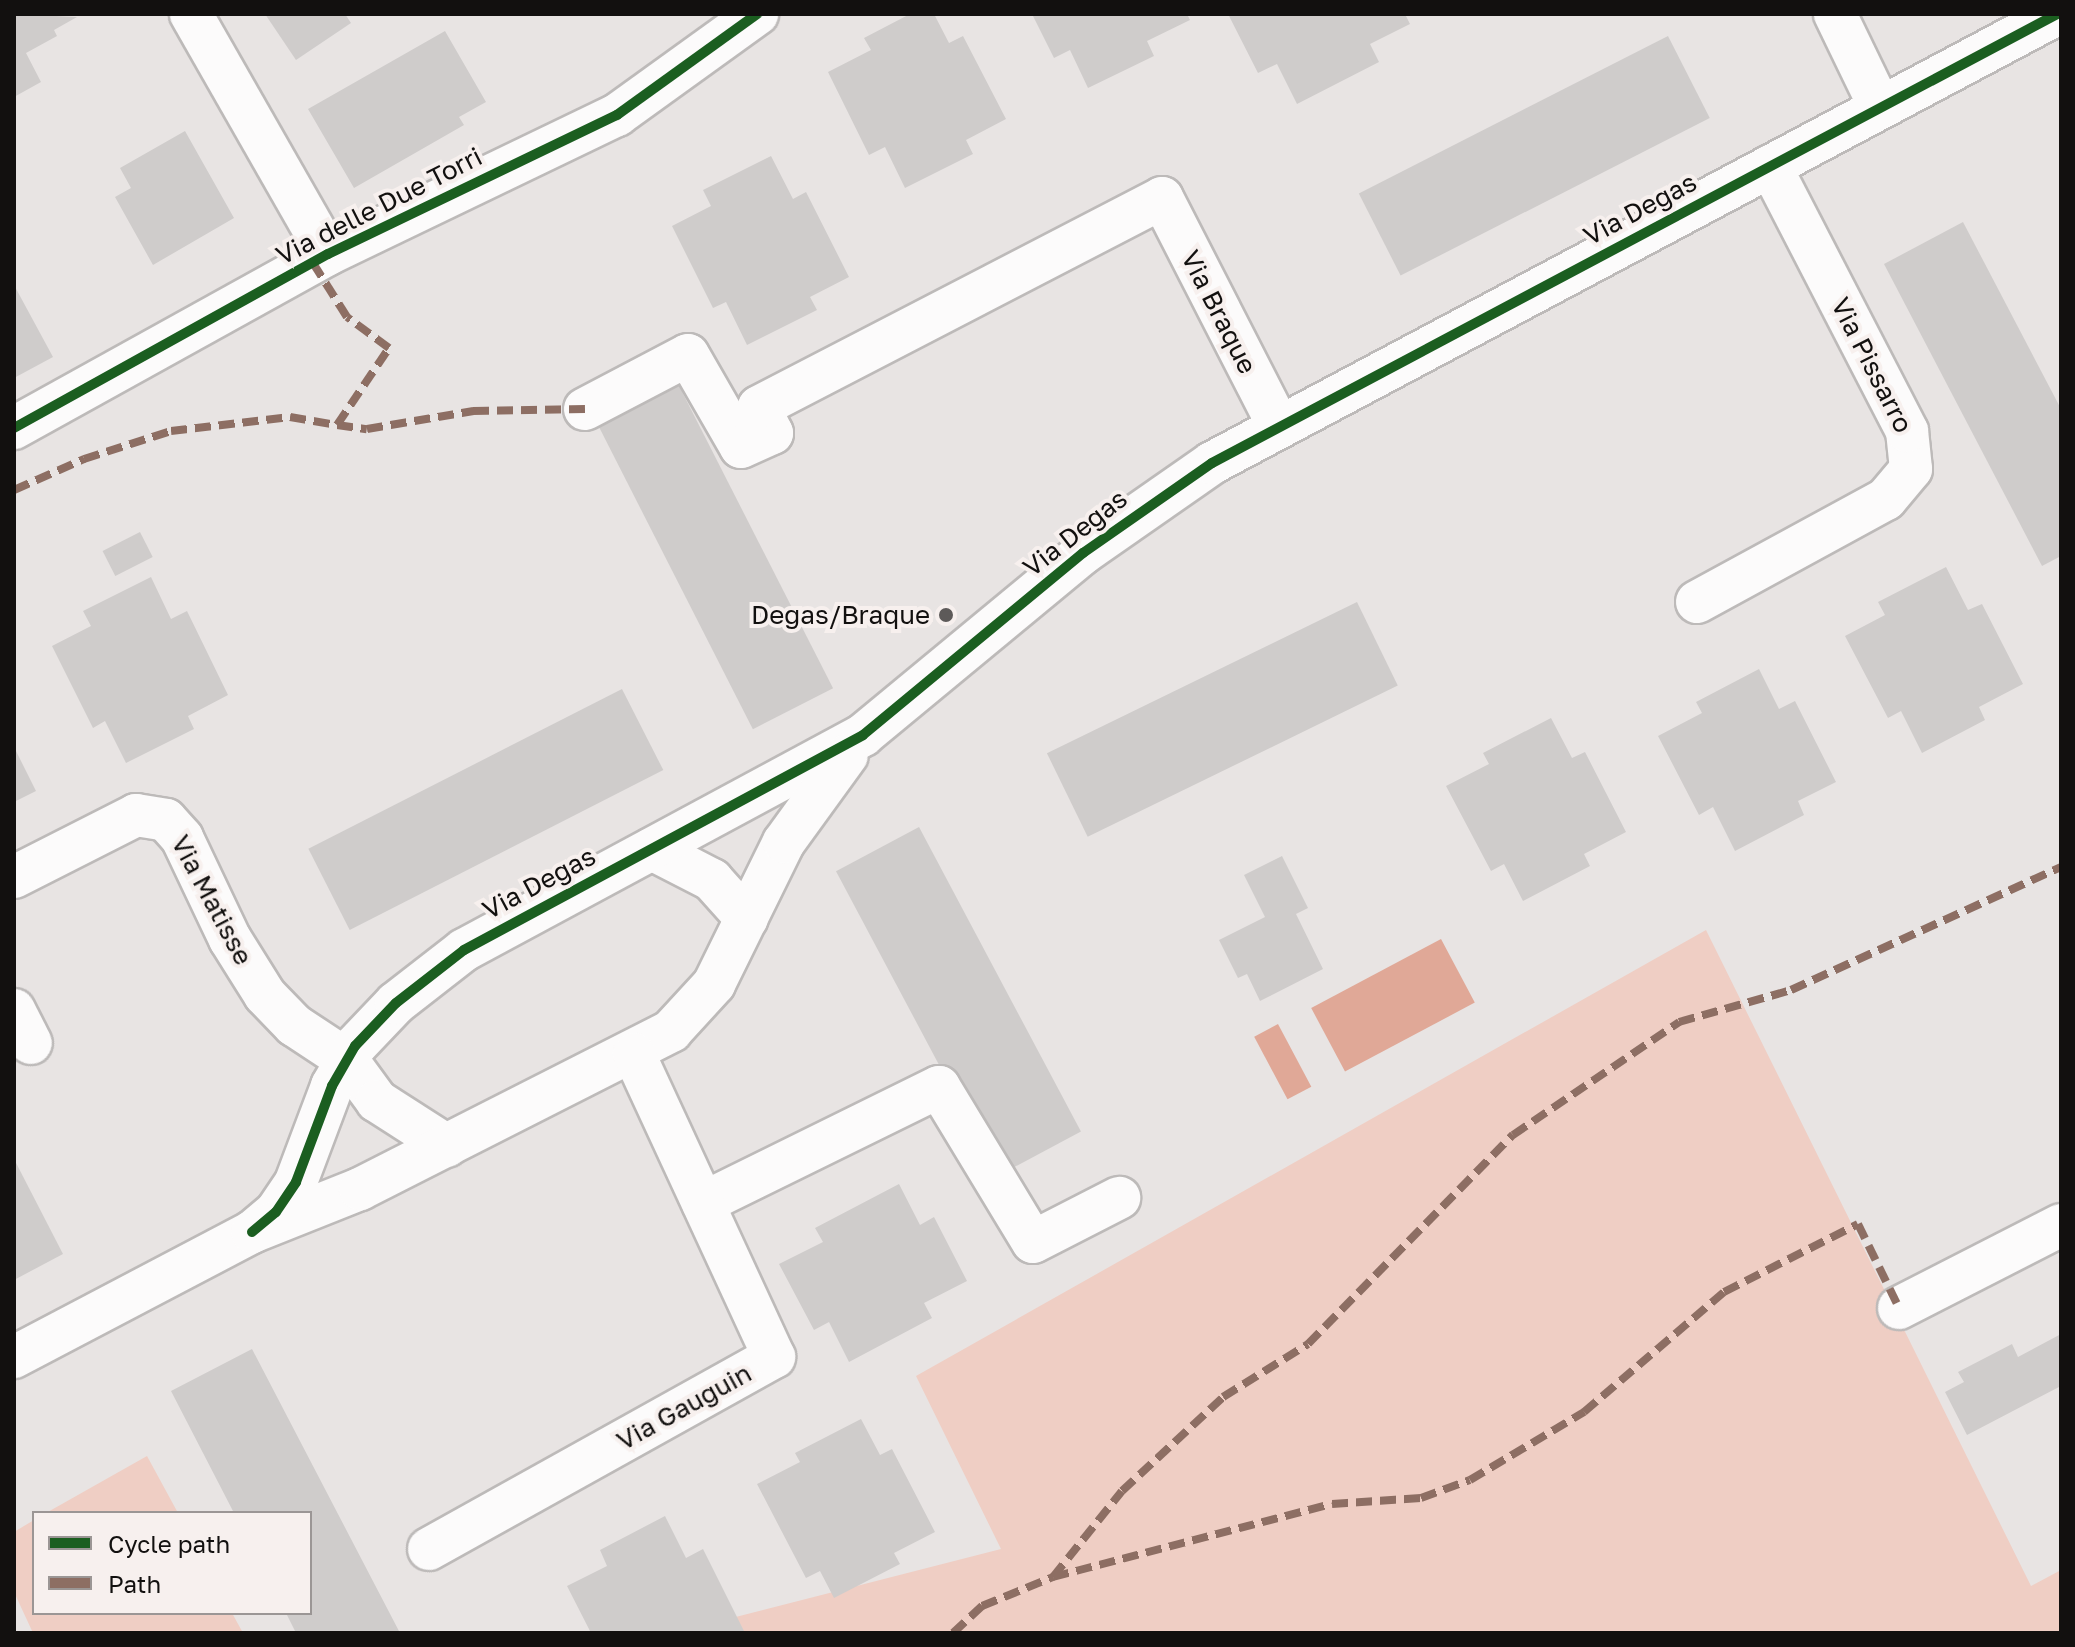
<!DOCTYPE html>
<html>
<head>
<meta charset="utf-8">
<style>
  body { margin:0 }
  #map { position:relative; width:2075px; height:1647px; overflow:hidden; background:#e8e4e3; font-family:"Golos Text",sans-serif }
  div>[style] { position:absolute }
  .green>* { inset:0; background:#efcec4 }
  .water>* { inset:0; background:#e0a897; transform-origin:0 0 }
  .building>* { inset:0; background:#cfcccb; transform-origin:0 0 }
  .roads { filter:drop-shadow(2px 0 #bdbab9) drop-shadow(-2px 0 #bdbab9) drop-shadow(0 2px #bdbab9) drop-shadow(0 -2px #bdbab9) }
  .minor>* { height:42px; margin:-21px; padding:0 21px; transform-origin:21px; border-radius:21px; background:#fcfbfb }
  .quiet>* { height:8px; margin-top:-4px; transform-origin:0; background:repeating-linear-gradient(90deg,#8d6e63 0 16px,transparent 0 24px) }
  .cycleway>* { height:10px; margin:-5px; padding:0 5px; transform-origin:5px; border-radius:5px; background:#1b5e20 }
  .dots>* { width:22px; height:22px; translate:-50% -50%; box-sizing:border-box; border:4px solid #f7f0ee; border-radius:50% }
  span { translate:-50% -50%; white-space:nowrap; text-align:center; line-height:1.15; -webkit-text-stroke:8px #f7f0ee; paint-order:stroke }
  .street-label { font-size:26px; color:#12100f }
  .poi-label { font-size:26px; color:#12100f }
  .right { translate:-100% -50%; text-align:right }
  .frame { position:absolute; inset:0; border:16px solid #12100f; pointer-events:none }
  .legend { position:absolute; left:32px; top:1511px; width:280px; height:104px; box-sizing:border-box; background:#f7f0ee; border:2px solid #9b9695; margin:0; padding:10px 14px; list-style:none; font-size:24px; color:#12100f }
  .legend li { display:flex; align-items:center; gap:16px; height:40px }
  .legend b { width:40px; border:2px solid #9b9695 }
</style>
</head>
<body>
<div id="map">
  <div class="green">
    <div style="clip-path:polygon(1706px 930px,2031px 1586px,2061px 1570px,2061px 1633px,673px 1633px,1001px 1549px,916px 1376px)"></div>
    <div style="clip-path:polygon(147px 1456px,178px 1513px,46px 1513px)"></div>
    <div style="clip-path:polygon(34px 1520px,34px 1613px,232px 1613px,243px 1633px,33px 1633px,14px 1592px,14px 1532px)"></div>
  </div>
  <div class="water">
    <div style="left:1441px;top:939px;width:72px;height:147px;rotate:62deg"></div>
    <div style="left:1278px;top:1024px;width:71px;height:27px;rotate:62deg"></div>
  </div>
  <div class="building">
    <div style="clip-path:polygon(14px 14px,77px 17px,54px 30px,57px 36px,26px 53px,41px 82px,14px 97px)"></div>
    <div style="clip-path:polygon(265px 14px,345px 14px,351px 23px,296px 60px)"></div>
    <div style="clip-path:polygon(910px 14px,934px 14px,949px 43px,963px 36px,1006px 119px,966px 140px,973px 154px,905px 188px,885px 147px,869px 155px,828px 72px,871px 50px,864px 38px)"></div>
    <div style="clip-path:polygon(1032px 14px,1187px 14px,1190px 20px,1147px 41px,1154px 56px,1088px 88px,1070px 50px,1054px 58px)"></div>
    <div style="clip-path:polygon(1228px 14px,1405px 14px,1410px 24px,1370px 44px,1379px 62px,1297px 104px,1277px 64px,1258px 73px)"></div>
    <div style="clip-path:polygon(445px 31px,486px 102px,459px 117px,464px 125px,354px 188px,308px 109px)"></div>
    <div style="left:1668px;top:36px;width:92px;height:347px;rotate:63deg"></div>
    <div style="clip-path:polygon(185px 131px,234px 218px,153px 265px,115px 197px,131px 188px,120px 168px)"></div>
    <div style="clip-path:polygon(771px 156px,793px 199px,806px 192px,849px 277px,810px 297px,817px 310px,747px 345px,726px 302px,713px 308px,672px 226px,711px 206px,703px 190px)"></div>
    <div style="clip-path:polygon(1963px 222px,2061px 409px,2061px 556px,2042px 566px,1884px 264px)"></div>
    <div style="clip-path:polygon(14px 285px,53px 357px,14px 378px)"></div>
    <div style="left:676px;top:380px;width:346px;height:90px;rotate:63deg"></div>
    <div style="left:140px;top:532px;width:28px;height:42px;rotate:63deg"></div>
    <div style="clip-path:polygon(1946px 567px,1968px 610px,1982px 604px,2023px 684px,1979px 707px,1985px 720px,1922px 753px,1901px 711px,1888px 718px,1845px 636px,1885px 615px,1878px 602px)"></div>
    <div style="clip-path:polygon(151px 577px,171px 619px,187px 611px,228px 695px,188px 716px,194px 729px,126px 763px,105px 721px,93px 728px,52px 646px,91px 626px,83px 611px)"></div>
    <div style="left:1357px;top:602px;width:93px;height:345px;rotate:64deg"></div>
    <div style="clip-path:polygon(1759px 669px,1779px 709px,1795px 701px,1836px 782px,1798px 801px,1804px 815px,1735px 851px,1713px 807px,1699px 815px,1658px 736px,1702px 713px,1696px 702px)"></div>
    <div style="left:622px;top:689px;width:91px;height:352px;rotate:63deg"></div>
    <div style="clip-path:polygon(1551px 718px,1572px 758px,1585px 752px,1626px 832px,1584px 854px,1590px 866px,1523px 901px,1504px 864px,1491px 871px,1446px 786px,1489px 764px,1483px 753px)"></div>
    <div style="clip-path:polygon(14px 747px,36px 791px,14px 802px)"></div>
    <div style="left:919px;top:827px;width:345px;height:94px;rotate:62deg"></div>
    <div style="clip-path:polygon(1282px 856px,1308px 908px,1296px 914px,1323px 969px,1260px 1001px,1247px 974px,1238px 978px,1219px 940px,1265px 917px,1244px 875px)"></div>
    <div style="clip-path:polygon(14px 1159px,63px 1254px,14px 1280px)"></div>
    <div style="clip-path:polygon(899px 1184px,920px 1225px,934px 1217px,967px 1281px,924px 1303px,932px 1318px,849px 1362px,829px 1322px,814px 1330px,779px 1264px,823px 1242px,815px 1228px)"></div>
    <div style="clip-path:polygon(2061px 1334px,2061px 1386px,1967px 1435px,1945px 1392px,1964px 1382px,1958px 1372px,2012px 1344px,2018px 1357px)"></div>
    <div style="clip-path:polygon(252px 1349px,400px 1633px,296px 1633px,286px 1613px,310px 1613px,310px 1513px,234px 1513px,171px 1391px)"></div>
    <div style="clip-path:polygon(861px 1419px,880px 1455px,892px 1449px,935px 1532px,894px 1553px,900px 1564px,834px 1598px,820px 1571px,806px 1578px,757px 1484px,800px 1462px,795px 1453px)"></div>
    <div style="clip-path:polygon(665px 1516px,686px 1558px,703px 1549px,744px 1631px,591px 1633px,567px 1586px,607px 1566px,600px 1550px)"></div>
  </div>
  <div class="roads">
    <div class="minor">
      <div style="left:191px;top:14px;width:276px;rotate:60.3deg"></div>
      <div style="left:1835px;top:14px;width:103px;rotate:64.2deg"></div>
      <div style="left:585px;top:409px;width:116px;rotate:-27.7deg"></div>
      <div style="left:688px;top:355px;width:106px;rotate:60.1deg"></div>
      <div style="left:741px;top:447px;width:34px;rotate:-24deg"></div>
      <div style="left:772px;top:433px;width:29px;rotate:-117deg"></div>
      <div style="left:759px;top:407px;width:454px;rotate:-27.4deg"></div>
      <div style="left:1162px;top:198px;width:255px;rotate:62.9deg"></div>
      <div style="left:14px;top:428px;width:359px;rotate:-29deg"></div>
      <div style="left:328px;top:254px;width:321px;rotate:-25.7deg"></div>
      <div style="left:617px;top:115px;width:173px;rotate:-35.8deg"></div>
      <div style="left:1697px;top:602px;width:215px;rotate:-28.6deg"></div>
      <div style="left:1886px;top:499px;width:39px;rotate:-50deg"></div>
      <div style="left:1911px;top:469px;width:38px;rotate:-96deg"></div>
      <div style="left:1907px;top:431px;width:298px;rotate:-117.3deg"></div>
      <div style="left:652px;top:849px;width:68px;rotate:27.3deg"></div>
      <div style="left:712px;top:880px;width:52px;rotate:48.1deg"></div>
      <div style="left:14px;top:877px;width:137px;rotate:-26.9deg"></div>
      <div style="left:136px;top:815px;width:30px;rotate:9deg"></div>
      <div style="left:166px;top:820px;width:24px;rotate:48deg"></div>
      <div style="left:182px;top:838px;width:112px;rotate:64.6deg"></div>
      <div style="left:230px;top:939px;width:66px;rotate:58deg"></div>
      <div style="left:265px;top:995px;width:42px;rotate:46deg"></div>
      <div style="left:294px;top:1025px;width:64px;rotate:33.4deg"></div>
      <div style="left:347px;top:1060px;width:51px;rotate:53.8deg"></div>
      <div style="left:377px;top:1101px;width:83px;rotate:32.7deg"></div>
      <div style="left:14px;top:1010px;width:37px;rotate:63deg"></div>
      <div style="left:703px;top:1203px;width:263px;rotate:-26.2deg"></div>
      <div style="left:939px;top:1087px;width:181px;rotate:58.8deg"></div>
      <div style="left:1033px;top:1242px;width:97px;rotate:-27.1deg"></div>
      <div style="left:252px;top:1232px;width:31px;rotate:-40deg"></div>
      <div style="left:276px;top:1212px;width:36px;rotate:-56deg"></div>
      <div style="left:296px;top:1182px;width:103px;rotate:-69.4deg"></div>
      <div style="left:332px;top:1086px;width:46px;rotate:-60.1deg"></div>
      <div style="left:355px;top:1046px;width:59px;rotate:-46.4deg"></div>
      <div style="left:396px;top:1003px;width:86px;rotate:-37.9deg"></div>
      <div style="left:464px;top:950px;width:453px;rotate:-28.3deg"></div>
      <div style="left:863px;top:735px;width:286px;rotate:-39.6deg"></div>
      <div style="left:1083px;top:553px;width:157px;rotate:-34.9deg"></div>
      <div style="left:1212px;top:463px;width:957px;rotate:-27.98deg"></div>
      <div style="left:1899px;top:1308px;width:182px;rotate:-27.1deg"></div>
      <div style="left:14px;top:1357px;width:269px;rotate:-27.7deg"></div>
      <div style="left:252px;top:1232px;width:116px;rotate:-21.7deg"></div>
      <div style="left:360px;top:1189px;width:349px;rotate:-26.9deg"></div>
      <div style="left:671px;top:1031px;width:64px;rotate:-47.5deg"></div>
      <div style="left:714px;top:984px;width:158px;rotate:-63.8deg"></div>
      <div style="left:784px;top:842px;width:107px;rotate:-54.1deg"></div>
      <div style="left:429px;top:1549px;width:395px;rotate:-29.1deg"></div>
      <div style="left:774px;top:1357px;width:334px;rotate:-114.8deg"></div>
    </div>
  </div>
  <div class="quiet">
    <div style="left:337px;top:425px;width:30px;rotate:8deg"></div>
    <div style="left:367px;top:429px;width:108px;rotate:-9.6deg"></div>
    <div style="left:473px;top:411px;width:112px;rotate:-1deg"></div>
    <div style="left:14px;top:490px;width:77px;rotate:-23.9deg"></div>
    <div style="left:84px;top:459px;width:91px;rotate:-17.8deg"></div>
    <div style="left:171px;top:431px;width:120px;rotate:-6.7deg"></div>
    <div style="left:290px;top:417px;width:48px;rotate:9.7deg"></div>
    <div style="left:337px;top:425px;width:93px;rotate:-56deg"></div>
    <div style="left:389px;top:348px;width:52px;rotate:-143.6deg"></div>
    <div style="left:347px;top:317px;width:64px;rotate:-122.2deg"></div>
    <div style="left:1053px;top:1577px;width:110px;rotate:-51.3deg"></div>
    <div style="left:1122px;top:1491px;width:138px;rotate:-42.9deg"></div>
    <div style="left:1223px;top:1397px;width:100px;rotate:-31.9deg"></div>
    <div style="left:1308px;top:1344px;width:293px;rotate:-45.6deg"></div>
    <div style="left:1513px;top:1135px;width:201px;rotate:-34.2deg"></div>
    <div style="left:1679px;top:1022px;width:116px;rotate:-15.9deg"></div>
    <div style="left:1791px;top:990px;width:297px;rotate:-24.5deg"></div>
    <div style="left:953px;top:1633px;width:40px;rotate:-43deg"></div>
    <div style="left:982px;top:1606px;width:77px;rotate:-22.2deg"></div>
    <div style="left:1053px;top:1577px;width:288px;rotate:-14.7deg"></div>
    <div style="left:1332px;top:1504px;width:89px;rotate:-3.9deg"></div>
    <div style="left:1421px;top:1498px;width:52px;rotate:-20.2deg"></div>
    <div style="left:1470px;top:1480px;width:133px;rotate:-30.8deg"></div>
    <div style="left:1584px;top:1412px;width:184px;rotate:-40.6deg"></div>
    <div style="left:1724px;top:1292px;width:150px;rotate:-26.9deg"></div>
    <div style="left:1858px;top:1224px;width:93px;rotate:64deg"></div>
  </div>
  <div class="cycleway">
    <div style="left:14px;top:428px;width:359px;rotate:-29deg"></div>
    <div style="left:328px;top:254px;width:321px;rotate:-25.7deg"></div>
    <div style="left:617px;top:115px;width:173px;rotate:-35.8deg"></div>
    <div style="left:252px;top:1232px;width:31px;rotate:-40deg"></div>
    <div style="left:276px;top:1212px;width:36px;rotate:-56deg"></div>
    <div style="left:296px;top:1182px;width:103px;rotate:-69.4deg"></div>
    <div style="left:332px;top:1086px;width:46px;rotate:-60.1deg"></div>
    <div style="left:355px;top:1046px;width:59px;rotate:-46.4deg"></div>
    <div style="left:396px;top:1003px;width:86px;rotate:-37.9deg"></div>
    <div style="left:464px;top:950px;width:453px;rotate:-28.3deg"></div>
    <div style="left:863px;top:735px;width:286px;rotate:-39.6deg"></div>
    <div style="left:1083px;top:553px;width:157px;rotate:-34.9deg"></div>
    <div style="left:1212px;top:463px;width:957px;rotate:-27.98deg"></div>
  </div>
  <div class="dots">
    <div style="left:946px;top:615px;background:#5d5a59"></div>
  </div>
  <div class="street-label">
    <span style="left:379px;top:206px;rotate:-27deg">Via delle Due Torri</span>
    <span style="left:1640px;top:209px;rotate:-28deg">Via Degas</span>
    <span style="left:1219px;top:312px;rotate:63deg">Via Braque</span>
    <span style="left:1872px;top:365px;rotate:63deg">Via Pissarro</span>
    <span style="left:1075px;top:533px;rotate:-38deg">Via Degas</span>
    <span style="left:539px;top:883px;rotate:-28deg">Via Degas</span>
    <span style="left:212px;top:900px;rotate:62deg">Via Matisse</span>
    <span style="left:684px;top:1407px;rotate:-29deg">Via Gauguin</span>
  </div>
  <div class="poi-label">
    <span class="right" style="left:930px;top:615px">Degas/Braque</span>
  </div>
  <div class="frame"></div>
  <ul class="legend">
  <li><b style="height:10px;background:#1b5e20"></b>Cycle path</li>
  <li><b style="height:10px;background:#8d6e63"></b>Path</li>
  </ul>
</div>
</body>
</html>
